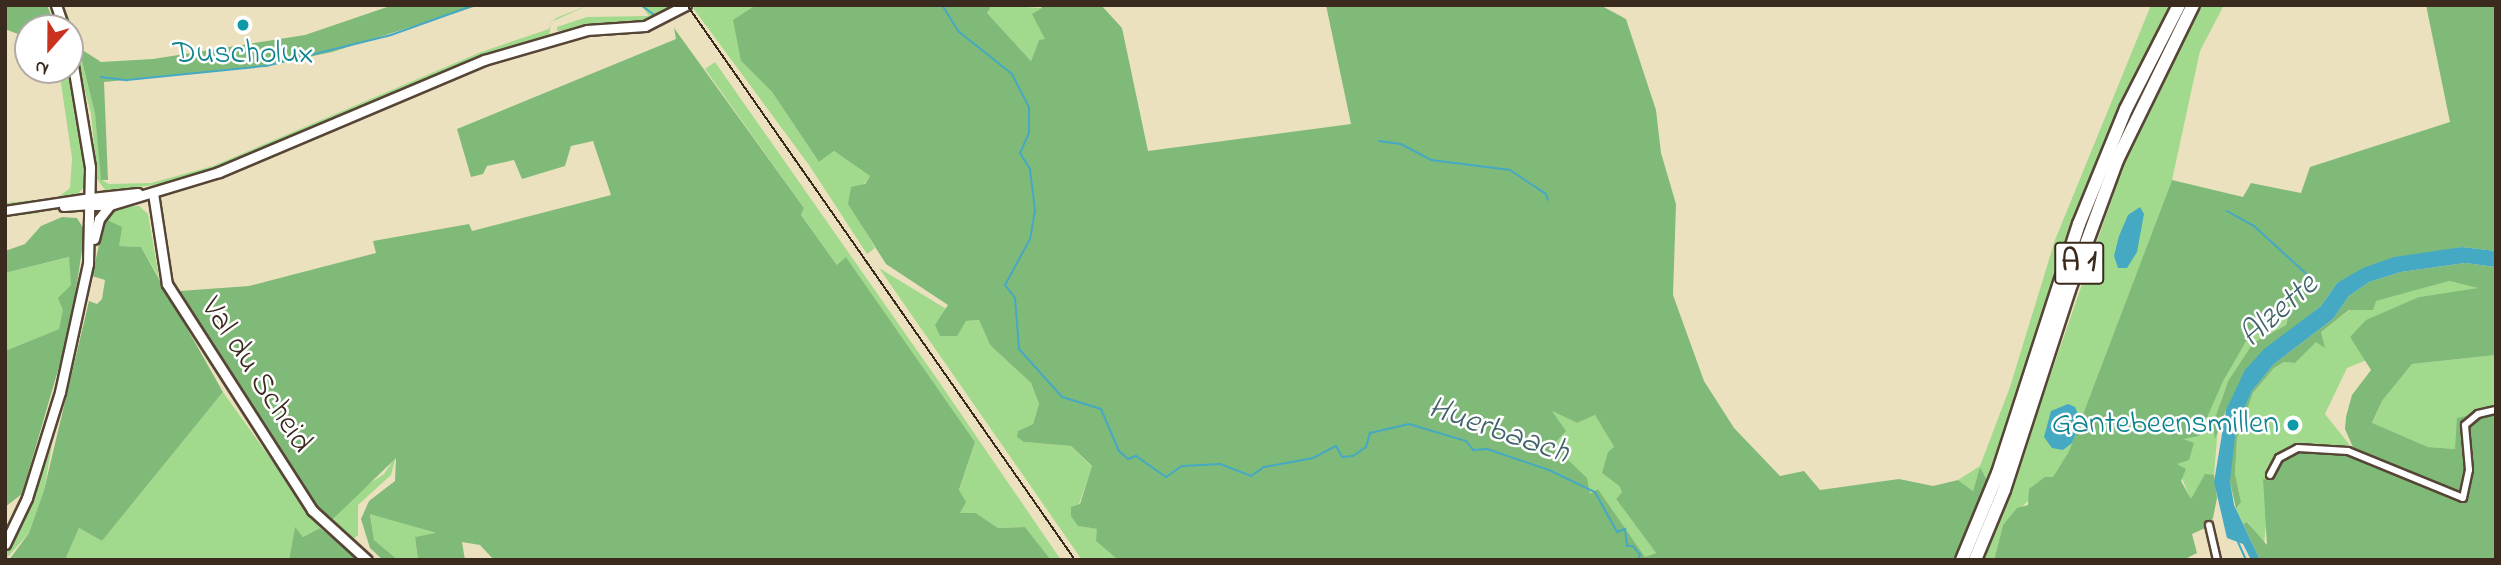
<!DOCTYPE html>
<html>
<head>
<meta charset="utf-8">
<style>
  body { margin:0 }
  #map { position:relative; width:2501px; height:565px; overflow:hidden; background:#ece1bf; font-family:"Indie Flower",sans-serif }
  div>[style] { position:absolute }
  .green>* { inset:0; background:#a1da8d }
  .forest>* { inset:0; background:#80ba78 }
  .water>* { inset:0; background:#45a9c4 }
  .stream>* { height:2px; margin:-1px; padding:0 1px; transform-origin:1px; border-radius:1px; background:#45a9c4 }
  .roads { filter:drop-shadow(2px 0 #564536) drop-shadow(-2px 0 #564536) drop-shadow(0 2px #564536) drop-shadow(0 -2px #564536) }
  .minor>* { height:6px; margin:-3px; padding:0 3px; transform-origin:3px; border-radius:3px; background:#fff }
  .tertiary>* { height:8px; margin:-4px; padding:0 4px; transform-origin:4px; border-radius:4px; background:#fff }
  .secondary>* { height:9px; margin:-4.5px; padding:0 4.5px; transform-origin:4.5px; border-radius:4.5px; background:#fff }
  .motorway>* { height:12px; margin:-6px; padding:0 6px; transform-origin:6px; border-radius:6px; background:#fff }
  .rail>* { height:2px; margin:-1px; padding:0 1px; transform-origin:1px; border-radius:1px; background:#3b2a1e }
  .dots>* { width:19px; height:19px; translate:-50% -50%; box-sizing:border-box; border:4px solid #fff; border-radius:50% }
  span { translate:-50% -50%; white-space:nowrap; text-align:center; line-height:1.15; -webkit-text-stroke:5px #fff; paint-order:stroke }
  .shield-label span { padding:2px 5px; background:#fff; border:2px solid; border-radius:5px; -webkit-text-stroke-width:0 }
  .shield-label { font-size:30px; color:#3b2a1e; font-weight:700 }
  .culture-label { font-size:32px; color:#0d838f }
  .right { translate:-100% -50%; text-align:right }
  .street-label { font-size:32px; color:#3b2a1e }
  .water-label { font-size:33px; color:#406369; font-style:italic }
  .frame { position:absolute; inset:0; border:7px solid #3b2a1e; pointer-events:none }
  .north { position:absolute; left:14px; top:14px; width:70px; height:70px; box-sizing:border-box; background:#fff; border:2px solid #b1aaa5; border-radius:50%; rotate:201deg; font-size:19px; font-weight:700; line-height:28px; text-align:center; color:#3b2a1e }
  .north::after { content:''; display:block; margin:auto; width:24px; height:32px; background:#c8321e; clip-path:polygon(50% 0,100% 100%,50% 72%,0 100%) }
</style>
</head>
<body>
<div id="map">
  <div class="green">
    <div style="clip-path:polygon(63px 5px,84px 51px,81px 57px,95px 114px,102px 180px,109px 184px,151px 183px,213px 166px,481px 52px,549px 29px,551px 23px,556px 18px,589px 5px,551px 22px,549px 37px,186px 181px,106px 191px,97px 179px,91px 114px)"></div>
    <div style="clip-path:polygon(641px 5px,676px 5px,651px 21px,557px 31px,557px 27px,587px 17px,649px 16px)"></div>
    <div style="clip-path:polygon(697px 5px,756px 5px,751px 8px,741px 61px,772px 92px,819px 162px,834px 151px,870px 176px,849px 204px,875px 248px,867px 254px,809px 165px,693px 8px)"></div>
    <div style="clip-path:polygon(992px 5px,1043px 8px,1046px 40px,1039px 40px,1031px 61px,987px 13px)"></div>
    <div style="clip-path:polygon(2151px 5px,2172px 5px,2120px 106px,2072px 220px,1988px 482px,1980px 467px,1973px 491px,1958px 480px,1980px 466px,2010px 387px,2055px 240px)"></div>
    <div style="clip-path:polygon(2202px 5px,2224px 5px,2200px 51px,2172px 180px,2069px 451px,2053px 477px,2003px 525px,1994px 560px,1954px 560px,1969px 528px,1996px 531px,2124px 164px)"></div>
    <div style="clip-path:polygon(715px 62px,935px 376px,1061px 560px,1051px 560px,1025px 527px,998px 528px,976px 513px,959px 513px,959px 491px,975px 442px,846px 257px,838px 266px,801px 215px,804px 208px,705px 69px)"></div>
    <div style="clip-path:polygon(59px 70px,70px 70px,83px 142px,85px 186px,75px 197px,39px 208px,40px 221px,39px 213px,5px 217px,5px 203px,57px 198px,70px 188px,72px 158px)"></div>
    <div style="clip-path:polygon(139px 206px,148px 214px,159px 277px,141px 247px,119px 246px,100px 225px,115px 207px)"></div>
    <div style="clip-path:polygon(70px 257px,71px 285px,59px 329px,5px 351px,5px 273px)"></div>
    <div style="clip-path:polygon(879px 268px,966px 321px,979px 320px,990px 345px,1031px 383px,1039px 404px,1033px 424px,1018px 431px,1024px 442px,1071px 446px,1092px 467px,1079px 504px,1078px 526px,1098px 529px,1096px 541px,1118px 560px,1082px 560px)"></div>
    <div style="clip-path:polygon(2448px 281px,2480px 288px,2419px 297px,2350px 337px,2367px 360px,2347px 368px,2325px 414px,2356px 453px,2277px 467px,2270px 481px,2264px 545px,2248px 522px,2243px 524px,2236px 509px,2241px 502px,2235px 474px,2237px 438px,2253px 393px,2274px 368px,2284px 362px,2295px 363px,2320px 332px,2350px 310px,2373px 309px,2375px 301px)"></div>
    <div style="clip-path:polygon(2292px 304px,2286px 325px,2253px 343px,2228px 381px,2220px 403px,2214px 475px,2205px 475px,2191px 500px,2176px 464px,2180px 439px,2248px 339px)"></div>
    <div style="clip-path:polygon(2496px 355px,2496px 410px,2455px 449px,2428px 447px,2372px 424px,2382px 401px,2412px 364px)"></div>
    <div style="clip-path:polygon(223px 392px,320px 528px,303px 537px,295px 528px,289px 560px,65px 560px,79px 528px,102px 541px)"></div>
    <div style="clip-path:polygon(1550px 410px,1577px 423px,1595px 415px,1614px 447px,1602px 473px,1619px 486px,1622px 492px,1616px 499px,1656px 553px,1645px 557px,1598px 489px,1590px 494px,1565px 457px,1569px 452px,1555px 443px)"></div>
    <div style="clip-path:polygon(52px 446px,44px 490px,29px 533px,5px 560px,5px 550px,22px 525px)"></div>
    <div style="clip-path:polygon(396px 456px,391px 475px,358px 505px,358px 535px,350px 542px,331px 522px,364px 487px,384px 474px)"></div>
    <div style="clip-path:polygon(370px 513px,438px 534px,415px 537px,418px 560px,398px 560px,374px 540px)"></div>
  </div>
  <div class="forest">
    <div style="clip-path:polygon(5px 5px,47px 5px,56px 28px,28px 28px,28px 38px,5px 29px)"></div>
    <div style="clip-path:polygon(393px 5px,480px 5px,332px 52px,266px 66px,104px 82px,108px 180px,101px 180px,95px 114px,81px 57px,84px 51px,101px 62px,153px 59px,305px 35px)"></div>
    <div style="clip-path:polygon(evenodd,756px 5px,992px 5px,987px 13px,1031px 61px,1039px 40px,1045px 39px,1032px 14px,1042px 8px,1039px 5px,1101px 5px,1122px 28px,1148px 151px,1351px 124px,1326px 5px,1600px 5px,1626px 19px,1656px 110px,1661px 153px,1676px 204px,1673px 295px,1704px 381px,1734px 428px,1780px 476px,1804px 471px,1820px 490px,1899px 479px,1933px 486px,1958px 480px,1973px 491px,1980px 467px,1988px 482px,1969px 528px,1954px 560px,1118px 560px,1096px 541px,1097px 529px,1078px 526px,1071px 516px,1071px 507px,1080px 504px,1092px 466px,1071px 446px,1024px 442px,1017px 437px,1018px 431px,1033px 424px,1039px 404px,1031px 383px,990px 345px,979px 320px,966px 321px,957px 336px,940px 336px,935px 325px,948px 305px,886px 264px,848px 204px,851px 187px,865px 184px,870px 176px,834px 151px,819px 162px,772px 92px,741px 61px,733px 20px,756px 5px,1552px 411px,1577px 423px,1595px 415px,1614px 447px,1608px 452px,1602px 473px,1619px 486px,1622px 492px,1616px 499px,1656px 553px,1645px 557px,1598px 489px,1590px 494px,1587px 478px,1565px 457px,1569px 451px,1555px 443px,1566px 431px,1552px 411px)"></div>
    <div style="clip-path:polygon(2426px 5px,2496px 5px,2496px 251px,2462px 247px,2436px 252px,2337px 283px,2321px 306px,2294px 327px,2226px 410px,2215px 439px,2213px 424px,2228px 381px,2253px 343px,2286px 325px,2291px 305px,2248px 338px,2223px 381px,2199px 436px,2183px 439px,2194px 443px,2189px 460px,2177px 464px,2186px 469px,2181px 481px,2191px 499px,2205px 474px,2214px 475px,2217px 498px,2213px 518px,2205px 528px,2192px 534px,2197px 553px,2183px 560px,1994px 560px,2003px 525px,2017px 508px,2028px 505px,2029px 489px,2045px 477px,2053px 477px,2069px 451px,2172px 180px,2243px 197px,2251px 183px,2301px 193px,2310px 167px,2450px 122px)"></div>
    <div style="clip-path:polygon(674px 28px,804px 208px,801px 215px,837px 265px,846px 257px,975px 442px,959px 490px,966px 502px,960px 513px,976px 513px,998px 528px,1025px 527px,1051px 560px,494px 560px,480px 545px,462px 542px,465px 560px,418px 560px,415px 537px,436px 533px,370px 514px,374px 540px,398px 560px,383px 560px,370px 548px,361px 519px,369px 501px,395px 481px,396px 458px,330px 522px,313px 506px,180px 291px,249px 286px,376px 253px,373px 241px,469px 224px,472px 231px,611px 195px,593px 141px,571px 146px,565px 166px,522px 179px,514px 160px,487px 166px,483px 174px,471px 177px,457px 129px,676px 39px)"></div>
    <div style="clip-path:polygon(62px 217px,77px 218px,85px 231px,70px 329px,22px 494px,5px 507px,5px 351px,59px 329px,63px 310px,58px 298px,71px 285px,69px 257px,5px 273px,5px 251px,25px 244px,41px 226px)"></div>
    <div style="clip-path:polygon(105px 219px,122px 227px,119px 246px,141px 247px,223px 392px,102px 541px,79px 528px,65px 560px,9px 560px,29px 533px,44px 490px,89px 301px,97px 304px,102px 299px,105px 280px,92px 276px)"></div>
    <div style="clip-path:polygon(2465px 263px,2496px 267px,2496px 355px,2412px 364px,2382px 401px,2372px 423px,2428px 447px,2455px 449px,2457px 418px,2496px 410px,2496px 560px,2260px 560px,2243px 524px,2247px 522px,2267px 545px,2263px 479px,2270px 481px,2282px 460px,2299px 452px,2322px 448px,2355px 452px,2345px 429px,2346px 417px,2352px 395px,2371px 370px,2350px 337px,2366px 320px,2419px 297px,2478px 288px,2449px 281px,2376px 301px,2373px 310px,2349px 310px,2321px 332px,2325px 348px,2316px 342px,2295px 363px,2284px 362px,2274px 368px,2253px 393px,2237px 438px,2235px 474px,2241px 502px,2236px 509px,2230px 481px,2230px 453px,2236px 426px,2252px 391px,2274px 364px,2333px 319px,2349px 296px,2369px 282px,2401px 272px)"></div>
    <div style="clip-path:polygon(295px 527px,303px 537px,320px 528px,360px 560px,289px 560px)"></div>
  </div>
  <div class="water">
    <div style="clip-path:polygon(2140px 207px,2144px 214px,2137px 252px,2127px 268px,2118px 268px,2114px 256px,2119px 236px,2128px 215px)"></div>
    <div style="clip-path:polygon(2462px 247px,2496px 251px,2496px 267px,2465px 263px,2401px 272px,2369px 282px,2349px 296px,2333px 319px,2274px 364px,2252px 391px,2236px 427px,2230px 481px,2234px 505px,2260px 560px,2251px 560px,2243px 544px,2227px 538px,2214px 482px,2226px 410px,2245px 370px,2264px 349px,2321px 306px,2337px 283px,2363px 268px,2394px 257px)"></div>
    <div style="clip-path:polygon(2068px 404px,2075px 407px,2081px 421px,2072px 443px,2063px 450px,2052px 448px,2044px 437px,2051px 411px)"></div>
  </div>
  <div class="stream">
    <div style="left:641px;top:5px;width:20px;rotate:37deg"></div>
    <div style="left:942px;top:5px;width:31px;rotate:58deg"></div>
    <div style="left:958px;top:31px;width:69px;rotate:38.5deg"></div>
    <div style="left:1012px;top:74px;width:37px;rotate:63deg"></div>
    <div style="left:1029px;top:107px;width:26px;rotate:90deg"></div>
    <div style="left:1029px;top:133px;width:22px;rotate:114deg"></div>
    <div style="left:1020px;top:153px;width:19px;rotate:58deg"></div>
    <div style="left:1030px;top:169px;width:42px;rotate:83.2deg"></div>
    <div style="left:1035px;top:211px;width:28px;rotate:100deg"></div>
    <div style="left:1030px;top:239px;width:52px;rotate:118.5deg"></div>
    <div style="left:1005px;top:285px;width:16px;rotate:52deg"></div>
    <div style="left:1015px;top:298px;width:51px;rotate:85.5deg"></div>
    <div style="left:1019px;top:349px;width:64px;rotate:48.1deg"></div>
    <div style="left:1062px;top:397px;width:41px;rotate:17.1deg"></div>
    <div style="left:1101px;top:409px;width:46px;rotate:66.8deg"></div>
    <div style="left:1119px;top:451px;width:12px;rotate:42deg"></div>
    <div style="left:1128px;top:459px;width:9px;rotate:-21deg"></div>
    <div style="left:1136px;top:456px;width:37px;rotate:35deg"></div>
    <div style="left:1166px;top:477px;width:19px;rotate:-35deg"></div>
    <div style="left:1182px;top:466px;width:38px;rotate:-3deg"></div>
    <div style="left:1220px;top:464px;width:33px;rotate:21deg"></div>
    <div style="left:1251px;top:476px;width:16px;rotate:-35deg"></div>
    <div style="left:1264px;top:467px;width:50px;rotate:-10.4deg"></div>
    <div style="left:1313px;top:458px;width:26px;rotate:-28deg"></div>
    <div style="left:1336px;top:446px;width:13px;rotate:61deg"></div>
    <div style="left:1342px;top:457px;width:11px;rotate:-5deg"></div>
    <div style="left:1353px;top:456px;width:16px;rotate:-35deg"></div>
    <div style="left:1366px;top:447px;width:15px;rotate:-74deg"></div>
    <div style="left:1370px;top:433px;width:40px;rotate:-13deg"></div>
    <div style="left:1409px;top:424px;width:59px;rotate:16.6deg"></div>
    <div style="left:1466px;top:441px;width:11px;rotate:52deg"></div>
    <div style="left:1473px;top:450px;width:14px;rotate:-4deg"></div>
    <div style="left:1487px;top:449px;width:65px;rotate:18.7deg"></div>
    <div style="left:1549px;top:470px;width:51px;rotate:25.6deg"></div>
    <div style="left:1595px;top:492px;width:46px;rotate:61.2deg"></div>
    <div style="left:1617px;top:532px;width:9px;rotate:-21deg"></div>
    <div style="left:1625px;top:529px;width:17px;rotate:83deg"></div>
    <div style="left:1627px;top:546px;width:6px"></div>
    <div style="left:1633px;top:546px;width:11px;rotate:52deg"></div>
    <div style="left:1640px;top:555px;width:5px;rotate:112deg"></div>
    <div style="left:101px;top:77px;width:26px;rotate:7deg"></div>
    <div style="left:127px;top:80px;width:140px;rotate:-5.8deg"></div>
    <div style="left:266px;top:66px;width:129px;rotate:-13.9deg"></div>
    <div style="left:391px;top:35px;width:89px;rotate:-19.7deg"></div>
    <div style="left:1379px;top:141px;width:22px;rotate:8deg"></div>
    <div style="left:1401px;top:144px;width:34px;rotate:28deg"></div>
    <div style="left:1431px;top:160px;width:80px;rotate:7.2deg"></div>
    <div style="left:1510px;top:170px;width:43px;rotate:33.7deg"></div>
    <div style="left:1546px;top:194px;width:6px;rotate:72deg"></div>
    <div style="left:2227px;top:211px;width:31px;rotate:29deg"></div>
    <div style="left:2254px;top:226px;width:80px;rotate:42.5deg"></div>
    <div style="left:2238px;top:542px;width:20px;rotate:66deg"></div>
  </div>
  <div class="roads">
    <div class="minor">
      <div style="left:2270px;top:475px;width:19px;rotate:-62deg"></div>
      <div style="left:2279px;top:458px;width:21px;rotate:-28deg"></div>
      <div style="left:2298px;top:448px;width:50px;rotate:3.4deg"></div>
      <div style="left:2348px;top:451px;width:124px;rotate:22.2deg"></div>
      <div style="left:2463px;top:498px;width:29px;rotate:-78deg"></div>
      <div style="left:2469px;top:470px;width:45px;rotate:-95.1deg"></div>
      <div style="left:2465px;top:425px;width:17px;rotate:-40deg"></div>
      <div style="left:2478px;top:414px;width:18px;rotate:-13deg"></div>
      <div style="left:2209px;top:525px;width:36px;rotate:77deg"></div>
    </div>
    <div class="tertiary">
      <div style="left:64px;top:207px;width:27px;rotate:-4deg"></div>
      <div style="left:5px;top:211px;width:87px;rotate:-8.6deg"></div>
    </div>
    <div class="secondary">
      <div style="left:56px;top:5px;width:24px;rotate:71deg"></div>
      <div style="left:153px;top:193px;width:92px;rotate:81.3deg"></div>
      <div style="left:167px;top:284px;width:269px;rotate:57.3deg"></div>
      <div style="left:312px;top:510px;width:74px;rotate:42.3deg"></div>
      <div style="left:91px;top:198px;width:47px;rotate:-6.1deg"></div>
      <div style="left:91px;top:205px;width:19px"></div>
      <div style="left:110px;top:205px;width:114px;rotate:-16.8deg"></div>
      <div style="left:219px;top:172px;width:288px;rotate:-22.9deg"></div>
      <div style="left:484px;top:60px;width:107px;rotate:-16.2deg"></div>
      <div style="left:587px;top:30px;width:58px;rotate:-3.9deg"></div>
      <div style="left:645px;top:26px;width:46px;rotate:-27.1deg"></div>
      <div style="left:94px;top:239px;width:21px;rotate:-76deg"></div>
      <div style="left:99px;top:219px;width:18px;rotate:-52deg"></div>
      <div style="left:5px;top:544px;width:51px;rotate:-64.4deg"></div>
      <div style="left:27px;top:498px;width:111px;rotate:-72.7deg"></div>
      <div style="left:60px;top:392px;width:131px;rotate:-77.7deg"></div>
      <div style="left:88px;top:264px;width:97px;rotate:-88.8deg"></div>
      <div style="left:90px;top:167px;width:121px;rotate:-99.5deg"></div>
    </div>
    <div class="motorway">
      <div style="left:1962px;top:560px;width:94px;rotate:-67.5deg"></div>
      <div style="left:1998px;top:473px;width:262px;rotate:-72deg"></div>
      <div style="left:2079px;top:224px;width:124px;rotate:-67.8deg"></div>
      <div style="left:2126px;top:109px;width:117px;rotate:-63deg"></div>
      <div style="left:1975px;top:560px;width:76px;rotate:-67.5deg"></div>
      <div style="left:2004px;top:490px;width:210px;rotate:-72deg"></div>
      <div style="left:2069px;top:290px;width:139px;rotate:-69.7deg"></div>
      <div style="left:2117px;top:160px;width:173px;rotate:-63.9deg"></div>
    </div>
  </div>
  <div class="rail">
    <div style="left:687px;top:5px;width:677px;rotate:55.04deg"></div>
  </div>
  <div class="dots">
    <div style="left:243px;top:25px;background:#0f9aa8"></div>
    <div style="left:2293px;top:425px;background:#0f9aa8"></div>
  </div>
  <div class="shield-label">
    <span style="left:2079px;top:263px">A 1</span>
  </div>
  <div class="culture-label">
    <span style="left:243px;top:55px">Duscholux</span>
    <span class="right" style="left:2279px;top:425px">Gantebeensmillen</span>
  </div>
  <div class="street-label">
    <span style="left:255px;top:376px;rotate:57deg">Val du Scheid</span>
  </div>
  <div class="water-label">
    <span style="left:2280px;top:312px;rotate:-42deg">Alzette</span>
    <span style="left:1498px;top:432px;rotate:19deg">Huerbaach</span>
  </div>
  <div class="frame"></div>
  <div class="north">N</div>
</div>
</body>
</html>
